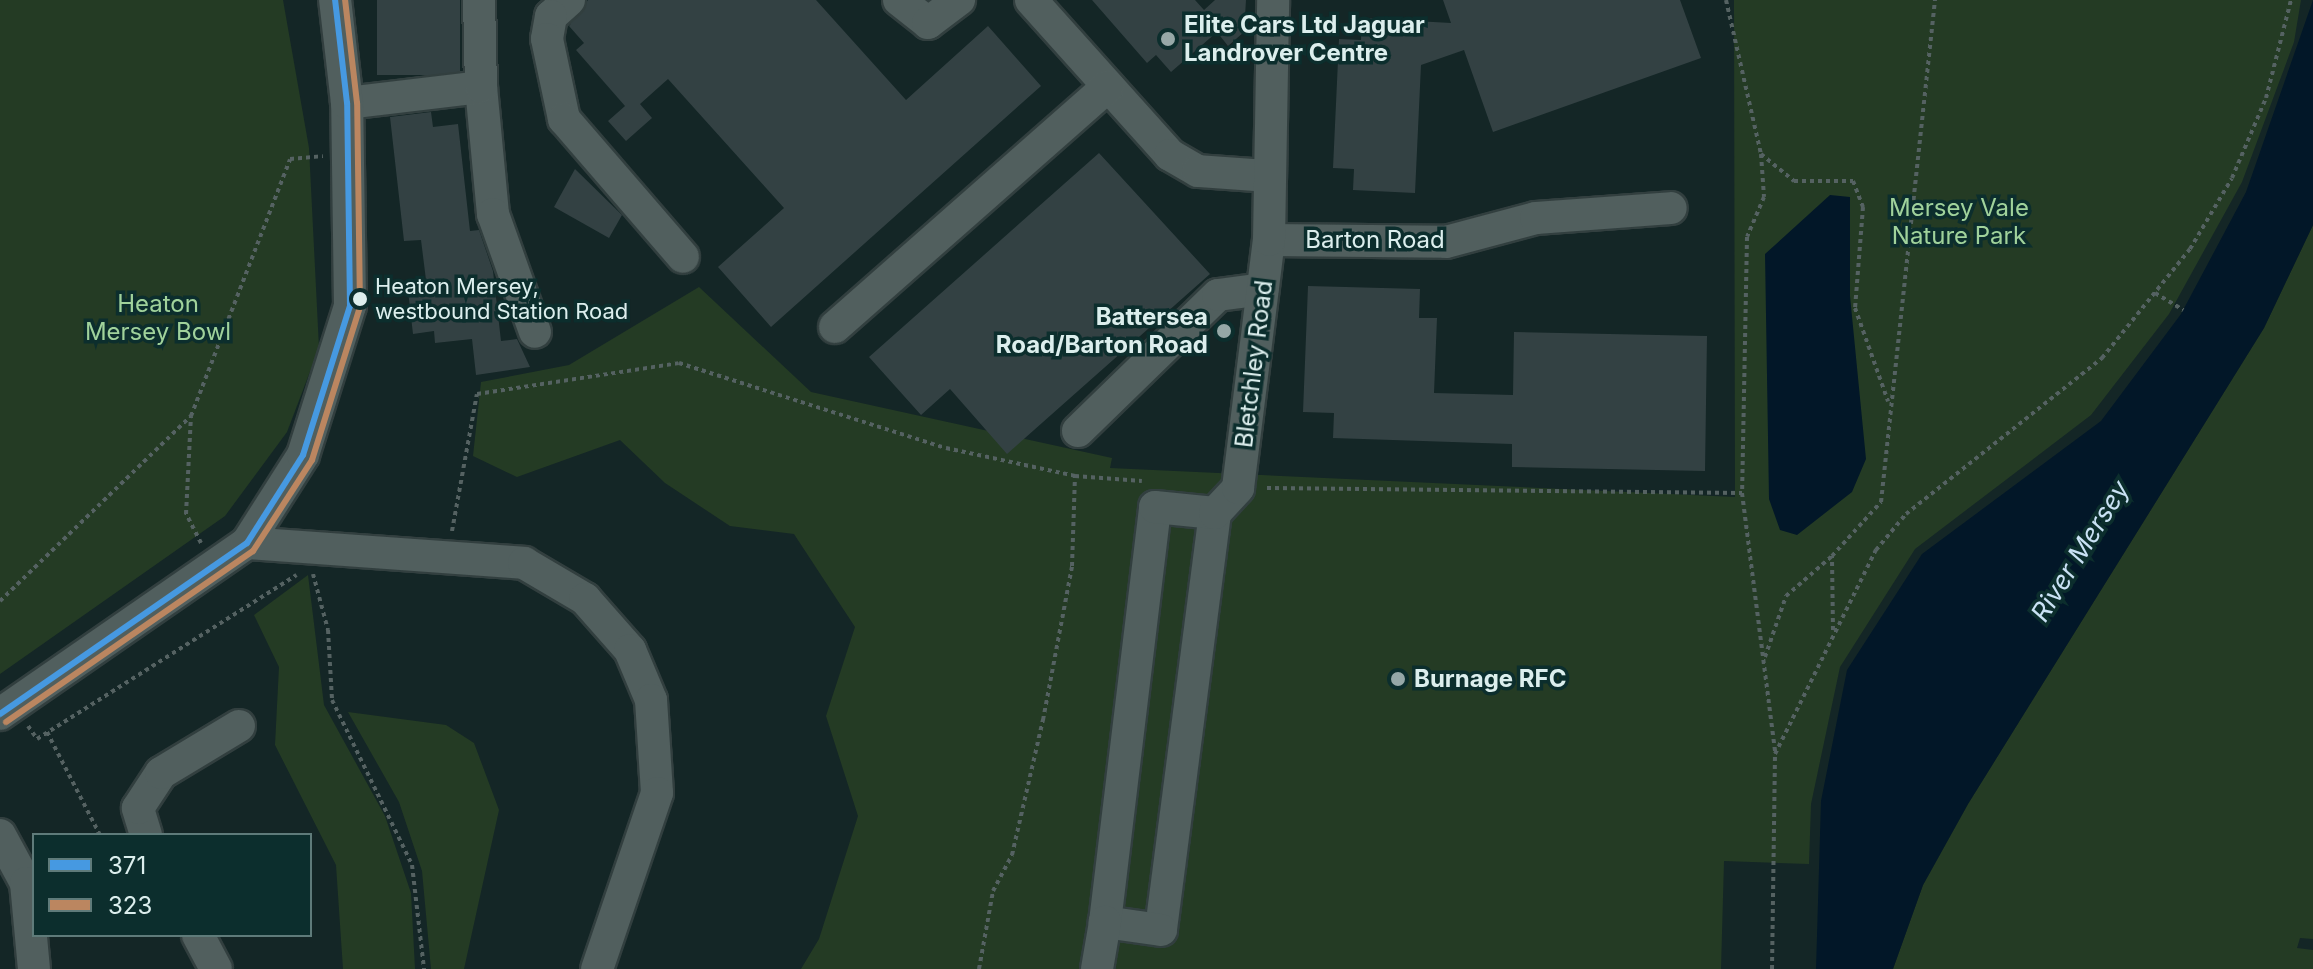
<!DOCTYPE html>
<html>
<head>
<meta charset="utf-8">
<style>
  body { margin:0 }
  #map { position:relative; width:2313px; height:969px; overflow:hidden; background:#142626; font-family:Inter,sans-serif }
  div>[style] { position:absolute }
  .green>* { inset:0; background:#243b24 }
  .water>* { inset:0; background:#021728 }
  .building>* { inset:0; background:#334143; transform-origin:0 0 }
  .path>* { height:4px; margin-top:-2px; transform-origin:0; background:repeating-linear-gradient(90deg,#556262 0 4px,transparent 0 8px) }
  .roads { filter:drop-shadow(2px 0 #323f3f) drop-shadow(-2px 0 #323f3f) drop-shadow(0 2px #323f3f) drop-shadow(0 -2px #323f3f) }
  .minor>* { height:32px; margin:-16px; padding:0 16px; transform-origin:16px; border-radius:16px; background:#515f5e }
  .bus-1>* { height:6px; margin:-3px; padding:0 3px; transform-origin:3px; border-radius:3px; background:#4699e1 }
  .bus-2>* { height:6px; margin:-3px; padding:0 3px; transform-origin:3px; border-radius:3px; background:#bb8660 }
  .dots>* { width:22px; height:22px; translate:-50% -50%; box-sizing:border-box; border:4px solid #0c2e2d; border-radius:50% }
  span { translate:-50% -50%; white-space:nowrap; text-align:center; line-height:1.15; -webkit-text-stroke:7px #0c2e2d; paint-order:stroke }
  .bus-label { font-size:22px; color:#dceeed }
  .left { translate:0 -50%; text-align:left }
  .poi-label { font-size:24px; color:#dceeed; font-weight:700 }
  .right { translate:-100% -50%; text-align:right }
  .park-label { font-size:24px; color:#a0d29b }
  .street-label { font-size:24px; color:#dceeed }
  .water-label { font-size:26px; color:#cae2f5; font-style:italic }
  .legend { position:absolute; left:32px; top:833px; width:280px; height:104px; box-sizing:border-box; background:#0c2e2d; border:2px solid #5f7b7a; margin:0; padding:10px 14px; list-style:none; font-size:24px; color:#dceeed }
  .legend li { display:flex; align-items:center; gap:16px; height:40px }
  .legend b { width:40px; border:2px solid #5f7b7a }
</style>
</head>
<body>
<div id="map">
  <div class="green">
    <div style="clip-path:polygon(0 0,283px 0,309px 148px,319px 348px,287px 432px,225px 516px,0 674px)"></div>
    <div style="clip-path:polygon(1734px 0,2301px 0,2294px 42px,2242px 182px,2169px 314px,2091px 415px,1915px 549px,1840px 667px,1811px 804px,1809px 864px,1724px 861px,1721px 969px,801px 969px,819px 939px,858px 816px,826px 716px,855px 627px,794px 534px,730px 526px,665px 483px,620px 440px,517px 477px,473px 456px,481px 382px,569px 365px,699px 287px,811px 392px,1112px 458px,1110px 468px,1735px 497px)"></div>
    <div style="clip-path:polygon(2313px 225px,2313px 939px,2300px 938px,2297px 948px,2313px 950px,2313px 969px,1893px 969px,1923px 885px,1968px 804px,2264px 328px)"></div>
    <div style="clip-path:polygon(308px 575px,324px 705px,385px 816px,411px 893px,415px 969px,343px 969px,336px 865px,275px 745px,279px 667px,254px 615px)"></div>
    <div style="clip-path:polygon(348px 712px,446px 725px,474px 743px,499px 810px,464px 969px,431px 969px,422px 871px,399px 802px)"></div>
  </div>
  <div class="water">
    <div style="clip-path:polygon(2313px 0,2313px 225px,2264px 328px,1968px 804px,1923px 885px,1893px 969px,1816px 969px,1821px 801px,1847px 670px,1922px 554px,2101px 421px,2181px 314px,2246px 192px)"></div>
    <div style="clip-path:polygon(1830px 195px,1850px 197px,1850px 296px,1866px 459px,1852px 492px,1797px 535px,1780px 530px,1769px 499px,1765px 254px)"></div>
  </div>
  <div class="building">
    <div style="left:377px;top:0;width:83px;height:75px"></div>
    <div style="clip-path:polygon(588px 0,816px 0,906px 100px,988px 26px,1041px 86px,771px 327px,718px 267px,784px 208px,668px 79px,640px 104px,652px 118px,626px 141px,608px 121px,625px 106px,576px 50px,584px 43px,569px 26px)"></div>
    <div style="clip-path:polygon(1092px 0,1195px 0,1204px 10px,1215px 0,1246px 0,1244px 32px,1228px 46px,1217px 32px,1171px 72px,1156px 55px,1147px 63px)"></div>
    <div style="clip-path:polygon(1443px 0,1680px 0,1701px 58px,1493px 132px,1464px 50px,1421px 65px,1415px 193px,1353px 190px,1354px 169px,1333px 168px,1339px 39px,1361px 40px,1362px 18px,1451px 23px)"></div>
    <div style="clip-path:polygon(431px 112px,433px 127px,458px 124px,470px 231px,479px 230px,493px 271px,501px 341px,517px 339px,530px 367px,476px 375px,472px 339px,435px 343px,434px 331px,413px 334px,407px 282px,426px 280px,421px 240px,404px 241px,390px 117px)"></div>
    <div style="clip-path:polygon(1099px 153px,1210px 274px,1007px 454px,950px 389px,921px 415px,869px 357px)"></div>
    <div style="clip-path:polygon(575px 169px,622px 215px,609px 238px,554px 207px)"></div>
    <div style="clip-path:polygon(1308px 286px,1420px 289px,1419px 318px,1437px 318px,1434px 393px,1513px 395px,1514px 332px,1707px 336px,1705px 471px,1512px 467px,1512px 444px,1333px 438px,1334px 413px,1303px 412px)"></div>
  </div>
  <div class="path">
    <div style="left:1726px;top:0;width:158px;rotate:77.2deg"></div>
    <div style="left:1761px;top:154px;width:43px;rotate:86deg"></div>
    <div style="left:1764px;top:197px;width:43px;rotate:113deg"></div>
    <div style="left:1747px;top:237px;width:256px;rotate:91.1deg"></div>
    <div style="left:1742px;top:493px;width:260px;rotate:82.7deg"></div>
    <div style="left:1761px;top:154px;width:43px;rotate:39.3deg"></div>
    <div style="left:1794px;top:181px;width:59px"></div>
    <div style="left:1853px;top:181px;width:28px;rotate:69deg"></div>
    <div style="left:1863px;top:207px;width:101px;rotate:94.5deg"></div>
    <div style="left:1855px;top:308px;width:99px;rotate:70.5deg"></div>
    <div style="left:2155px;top:293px;width:33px;rotate:31deg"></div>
    <div style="left:1267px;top:488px;width:475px;rotate:0.6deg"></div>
    <div style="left:452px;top:531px;width:139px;rotate:-79.7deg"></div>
    <div style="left:477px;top:394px;width:204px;rotate:-8.7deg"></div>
    <div style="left:679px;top:363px;width:280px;rotate:17.7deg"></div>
    <div style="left:946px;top:448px;width:132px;rotate:12.2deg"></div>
    <div style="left:1075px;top:476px;width:67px;rotate:4.3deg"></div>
    <div style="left:201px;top:543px;width:33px;rotate:-117deg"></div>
    <div style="left:186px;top:514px;width:98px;rotate:-87.1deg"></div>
    <div style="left:191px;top:416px;width:275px;rotate:-68.9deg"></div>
    <div style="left:290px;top:159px;width:33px;rotate:-5deg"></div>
    <div style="left:313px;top:574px;width:58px;rotate:75deg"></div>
    <div style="left:328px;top:630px;width:70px;rotate:86.7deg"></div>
    <div style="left:332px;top:700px;width:183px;rotate:64.1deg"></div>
    <div style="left:412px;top:865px;width:105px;rotate:83.4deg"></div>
    <div style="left:0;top:601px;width:266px;rotate:-44.1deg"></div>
    <div style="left:1833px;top:630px;width:74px;rotate:-90.8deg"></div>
    <div style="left:1832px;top:556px;width:73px;rotate:-47.8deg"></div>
    <div style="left:1881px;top:502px;width:505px;rotate:-83.86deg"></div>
    <div style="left:1765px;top:657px;width:65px;rotate:-71deg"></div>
    <div style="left:1786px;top:596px;width:61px;rotate:-41deg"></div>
    <div style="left:28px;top:726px;width:16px;rotate:55deg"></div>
    <div style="left:37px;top:739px;width:307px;rotate:-32.3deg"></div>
    <div style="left:47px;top:732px;width:116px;rotate:62.8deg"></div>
    <div style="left:979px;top:969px;width:79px;rotate:-79.8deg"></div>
    <div style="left:993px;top:891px;width:41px;rotate:-62.2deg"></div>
    <div style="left:1012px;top:855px;width:139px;rotate:-77.1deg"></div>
    <div style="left:1043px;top:720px;width:157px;rotate:-79.3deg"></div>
    <div style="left:1072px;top:566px;width:90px;rotate:-88.1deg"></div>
    <div style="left:1772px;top:969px;width:215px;rotate:-89.2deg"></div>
    <div style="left:1775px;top:754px;width:228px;rotate:-63.7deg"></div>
    <div style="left:1876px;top:550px;width:47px;rotate:-50.2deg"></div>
    <div style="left:1906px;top:514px;width:251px;rotate:-38.5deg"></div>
    <div style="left:2102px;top:358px;width:140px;rotate:-51.1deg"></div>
    <div style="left:2190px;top:249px;width:82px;rotate:-59.4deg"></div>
    <div style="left:2232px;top:178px;width:87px;rotate:-67deg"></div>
    <div style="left:2266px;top:98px;width:101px;rotate:-75.7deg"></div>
  </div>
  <div class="roads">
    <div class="minor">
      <div style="left:569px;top:0;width:24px;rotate:138deg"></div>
      <div style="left:551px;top:16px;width:23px;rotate:100deg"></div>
      <div style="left:547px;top:39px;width:82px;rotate:78deg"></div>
      <div style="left:564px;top:119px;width:182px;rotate:49.2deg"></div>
      <div style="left:899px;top:0;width:37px;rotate:38deg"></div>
      <div style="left:928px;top:23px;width:39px;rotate:-37deg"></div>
      <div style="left:1031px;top:0;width:208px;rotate:48.1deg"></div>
      <div style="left:1170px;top:155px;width:32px;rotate:30deg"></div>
      <div style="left:1198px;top:171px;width:70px;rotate:4.1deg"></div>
      <div style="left:481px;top:87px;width:128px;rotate:84.6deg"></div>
      <div style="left:493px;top:214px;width:125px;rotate:70.4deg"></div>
      <div style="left:347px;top:103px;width:135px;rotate:-6.8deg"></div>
      <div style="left:481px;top:87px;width:87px;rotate:-91.3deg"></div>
      <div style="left:1269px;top:240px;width:177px;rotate:0.6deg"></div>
      <div style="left:1446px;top:242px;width:93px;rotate:-14.9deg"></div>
      <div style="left:1536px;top:218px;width:135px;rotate:-4.2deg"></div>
      <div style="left:835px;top:327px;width:364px;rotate:-41.4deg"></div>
      <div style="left:1078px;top:431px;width:195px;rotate:-44.2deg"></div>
      <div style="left:1218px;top:295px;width:45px;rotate:-7.6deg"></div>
      <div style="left:1215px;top:513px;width:420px;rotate:97.4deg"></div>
      <div style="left:1161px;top:930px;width:57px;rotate:-171.9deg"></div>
      <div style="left:1105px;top:922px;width:418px;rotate:-83.1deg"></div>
      <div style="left:1155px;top:507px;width:60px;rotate:5.7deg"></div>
      <div style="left:1215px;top:513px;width:34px;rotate:-47deg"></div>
      <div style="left:1238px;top:488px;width:250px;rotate:-82.9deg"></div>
      <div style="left:1269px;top:240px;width:240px;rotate:-89deg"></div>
      <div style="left:247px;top:543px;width:278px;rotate:4.1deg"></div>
      <div style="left:524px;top:563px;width:71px;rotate:30.5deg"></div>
      <div style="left:585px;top:599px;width:68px;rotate:48.6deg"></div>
      <div style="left:630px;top:650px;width:54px;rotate:67.2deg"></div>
      <div style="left:651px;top:700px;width:93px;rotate:86.3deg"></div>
      <div style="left:657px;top:793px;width:186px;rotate:108.8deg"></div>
      <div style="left:0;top:714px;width:300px;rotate:-34.7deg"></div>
      <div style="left:247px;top:543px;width:104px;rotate:-57.5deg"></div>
      <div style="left:303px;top:455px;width:156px;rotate:-72.5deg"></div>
      <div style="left:350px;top:306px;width:203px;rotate:-90.8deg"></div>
      <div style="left:347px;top:103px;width:104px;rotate:-96.6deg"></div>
      <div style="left:0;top:835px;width:55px;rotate:61.6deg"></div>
      <div style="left:26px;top:883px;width:86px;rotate:84.7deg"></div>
      <div style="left:146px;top:835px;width:28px;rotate:-107deg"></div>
      <div style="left:138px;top:808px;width:42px;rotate:-56.7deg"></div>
      <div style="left:161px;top:773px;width:91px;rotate:-31.1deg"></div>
      <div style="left:198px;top:935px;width:38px;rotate:62deg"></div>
      <div style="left:1097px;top:969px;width:48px;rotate:-80.3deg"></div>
    </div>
  </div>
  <div class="bus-1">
    <div style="left:0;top:714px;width:300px;rotate:-34.7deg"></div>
    <div style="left:247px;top:543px;width:104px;rotate:-57.5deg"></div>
    <div style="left:303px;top:455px;width:156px;rotate:-72.5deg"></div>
    <div style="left:350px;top:306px;width:203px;rotate:-90.8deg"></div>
    <div style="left:347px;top:103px;width:104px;rotate:-96.6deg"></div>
  </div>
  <div class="bus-2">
    <div style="left:6px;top:722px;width:300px;rotate:-34.7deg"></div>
    <div style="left:253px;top:551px;width:108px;rotate:-57deg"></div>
    <div style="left:312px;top:460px;width:160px;rotate:-72.6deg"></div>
    <div style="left:360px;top:307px;width:204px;rotate:-90.8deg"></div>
    <div style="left:357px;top:103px;width:104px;rotate:-96.6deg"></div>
  </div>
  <div class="dots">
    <div style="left:1168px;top:39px;background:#96a8a7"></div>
    <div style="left:360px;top:299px;background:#dceeed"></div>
    <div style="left:1224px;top:331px;background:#96a8a7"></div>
    <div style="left:1398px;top:679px;background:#96a8a7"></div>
  </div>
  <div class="bus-label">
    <span class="left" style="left:375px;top:299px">Heaton Mersey,<br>westbound Station Road</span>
  </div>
  <div class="poi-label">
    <span class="left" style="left:1184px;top:39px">Elite Cars Ltd Jaguar<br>Landrover Centre</span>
    <span class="right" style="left:1208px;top:331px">Battersea<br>Road/Barton Road</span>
    <span class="left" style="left:1414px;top:679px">Burnage RFC</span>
  </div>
  <div class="park-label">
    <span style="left:1959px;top:222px">Mersey Vale<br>Nature Park</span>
    <span style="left:158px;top:318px">Heaton<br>Mersey Bowl</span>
  </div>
  <div class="street-label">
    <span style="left:1375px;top:240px">Barton Road</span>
    <span style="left:1254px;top:364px;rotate:-83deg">Bletchley Road</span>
  </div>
  <div class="water-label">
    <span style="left:2080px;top:551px;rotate:-58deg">River Mersey</span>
  </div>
  <ul class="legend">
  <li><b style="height:10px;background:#4699e1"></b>371</li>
  <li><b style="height:10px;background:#bb8660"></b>323</li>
  </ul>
</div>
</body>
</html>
